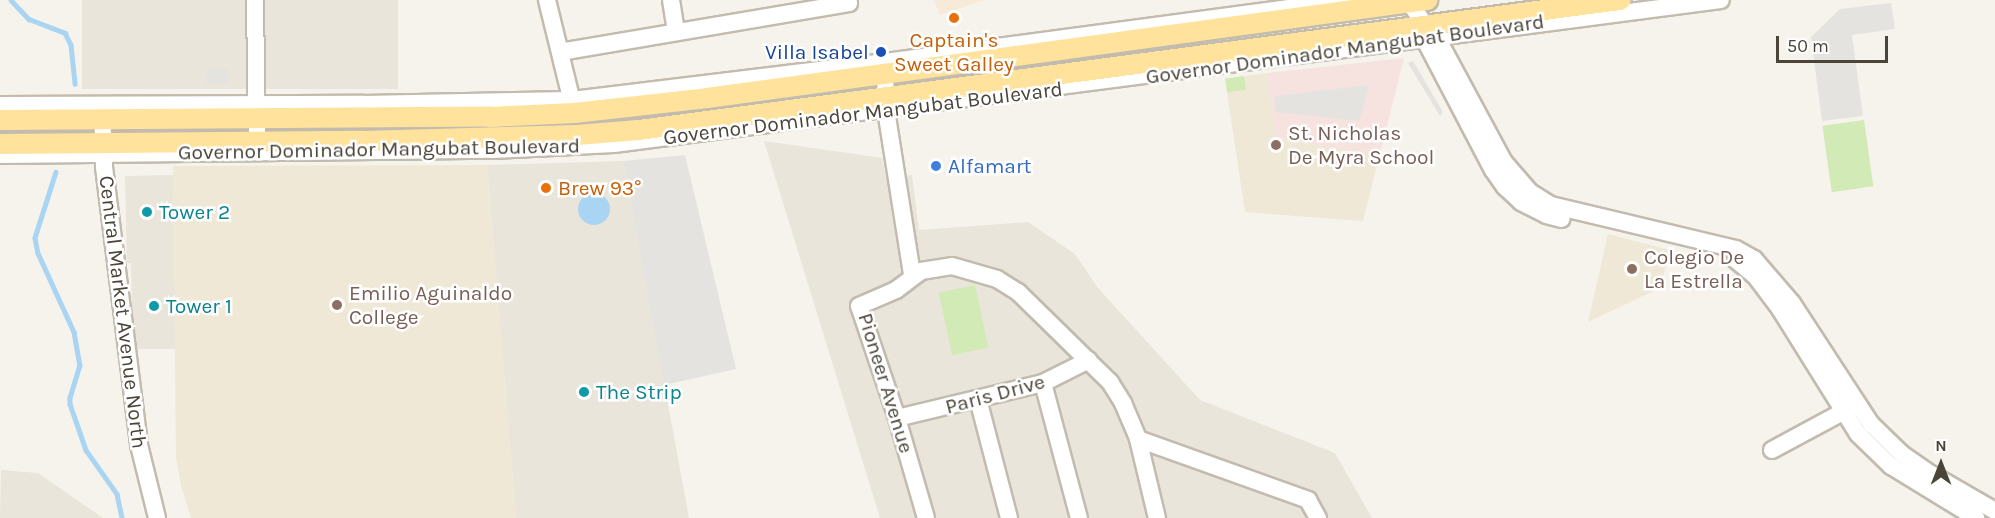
<!DOCTYPE html>
<html>
<head>
<meta charset="utf-8">
<style>
  body { margin:0 }
  #map { position:relative; width:1995px; height:518px; overflow:hidden; background:#f6f3ec; font-family:Karla,sans-serif }
  div>[style] { position:absolute }
  .residential>* { inset:0; background:#eae5da; transform-origin:0 0 }
  .commercial>* { inset:0; background:#f7ead8 }
  .education>* { inset:0; background:#efe8d6 }
  .medical>* { inset:0; background:#f6e3e0 }
  .green>* { inset:0; background:#d2eab5; transform-origin:0 0 }
  .parking>* { inset:0; background:#e5e3e0; transform-origin:0 0 }
  .water>* { inset:0; background:#a9d4f2 }
  .round { border-radius:50% }
  .stream>* { height:4.5px; margin:-2.25px; padding:0 2.25px; transform-origin:2.25px; border-radius:2.25px; background:#a9d4f2 }
  .roads { filter:drop-shadow(2px 0 #c2bbae) drop-shadow(-2px 0 #c2bbae) drop-shadow(0 2px #c2bbae) drop-shadow(0 -2px #c2bbae) }
  .minor>* { height:16px; margin:-8px; padding:0 8px; transform-origin:8px; border-radius:8px; background:#fff }
  .major>* { height:20px; margin:-10px; padding:0 10px; transform-origin:10px; border-radius:10px; background:#ffe39c }
  .dots>* { width:16px; height:16px; translate:-50% -50%; box-sizing:border-box; border:3px solid #fff; border-radius:50% }
  span { translate:-50% -50%; white-space:nowrap; text-align:center; line-height:1.15; -webkit-text-stroke:5px #fff; paint-order:stroke }
  .food-label { font-size:21px; color:#c56008 }
  .left { translate:0 -50%; text-align:left }
  .street-label { font-size:21px; color:#4b4439 }
  .transit-label { font-size:21px; color:#164399 }
  .right { translate:-100% -50%; text-align:right }
  .education-label { font-size:21px; color:#785e54 }
  .shop-label { font-size:21px; color:#366cbe }
  .culture-label { font-size:21px; color:#0d838f }
  .north { position:absolute; left:1911px; top:434px; width:60px; height:60px; -webkit-text-stroke:4px #fff; paint-order:stroke; rotate:0deg; font-size:16px; font-weight:700; line-height:24px; text-align:center; color:#4b4439 }
  .north::after { content:''; display:block; margin:auto; width:21px; height:27px; background:#4b4439; clip-path:polygon(50% 0,100% 100%,50% 72%,0 100%) }
  .scale { position:absolute; left:1776px; top:36px; width:112px; height:27px; box-sizing:border-box; border:3px solid #4b4439; border-top:0; padding-left:8px; font-size:18px; line-height:21px; white-space:nowrap; color:#4b4439; -webkit-text-stroke:4px #fff; paint-order:stroke }
</style>
</head>
<body>
<div id="map">
  <div class="residential">
    <div style="left:82px;top:0;width:316px;height:89px"></div>
    <div style="clip-path:polygon(764px 141px,882px 158px,886px 178px,912px 175px,919px 230px,1028px 222px,1075px 254px,1098px 288px,1200px 400px,1335px 453px,1372px 518px,880px 518px)"></div>
    <div style="clip-path:polygon(623px 161px,689px 518px,516px 518px,487px 165px)"></div>
    <div style="clip-path:polygon(173px 175px,176px 349px,133px 349px,131px 263px,127px 263px,125px 176px)"></div>
    <div style="clip-path:polygon(1px 470px,38px 473px,103px 518px,0 518px)"></div>
  </div>
  <div class="commercial">
    <div style="clip-path:polygon(934px 0,985px 0,940px 15px)"></div>
  </div>
  <div class="education">
    <div style="clip-path:polygon(1267px 73px,1276px 139px,1380px 154px,1363px 221px,1245px 212px,1225px 79px)"></div>
    <div style="clip-path:polygon(487px 165px,516px 518px,191px 518px,181px 485px,176px 458px,173px 166px)"></div>
    <div style="clip-path:polygon(1608px 234px,1670px 250px,1660px 288px,1588px 322px)"></div>
  </div>
  <div class="medical">
    <div style="clip-path:polygon(1404px 58px,1380px 154px,1276px 139px,1267px 73px)"></div>
  </div>
  <div class="green">
    <div style="left:1244px;top:76px;width:14px;height:19px;rotate:82deg"></div>
    <div style="left:1864px;top:120px;width:67px;height:42px;rotate:82deg"></div>
    <div style="left:975px;top:285px;width:64px;height:37px;rotate:78deg"></div>
  </div>
  <div class="parking">
    <div style="clip-path:polygon(1891px 3px,1895px 29px,1852px 35px,1863px 116px,1822px 121px,1811px 37px,1840px 9px)"></div>
    <div style="clip-path:polygon(1413px 61px,1443px 112px,1440px 116px,1408px 63px)"></div>
    <div style="left:206px;top:69px;width:22px;height:15px"></div>
    <div style="clip-path:polygon(1369px 85px,1359px 121px,1276px 112px,1274px 96px)"></div>
    <div style="clip-path:polygon(685px 155px,736px 369px,664px 385px,623px 161px)"></div>
  </div>
  <div class="water">
    <div class="round" style="left:578px;top:193px;width:32px;height:32px"></div>
  </div>
  <div class="stream">
    <div style="left:11px;top:0;width:26px;rotate:47deg"></div>
    <div style="left:29px;top:19px;width:39px;rotate:21deg"></div>
    <div style="left:65px;top:33px;width:13px;rotate:63deg"></div>
    <div style="left:71px;top:45px;width:39px;rotate:84deg"></div>
    <div style="left:56px;top:172px;width:69px;rotate:107.7deg"></div>
    <div style="left:35px;top:238px;width:15px;rotate:79deg"></div>
    <div style="left:38px;top:253px;width:87px;rotate:65.5deg"></div>
    <div style="left:74px;top:332px;width:34px;rotate:80deg"></div>
    <div style="left:80px;top:365px;width:34px;rotate:107deg"></div>
    <div style="left:70px;top:397px;width:7px;rotate:90deg"></div>
    <div style="left:70px;top:404px;width:49px;rotate:70.8deg"></div>
    <div style="left:86px;top:450px;width:54px;rotate:54.8deg"></div>
    <div style="left:117px;top:494px;width:25px;rotate:78deg"></div>
  </div>
  <div class="roads">
    <div class="minor">
      <div style="left:255px;top:0;width:141px;rotate:89.2deg"></div>
      <div style="left:547px;top:0;width:113px;rotate:76.2deg"></div>
      <div style="left:671px;top:0;width:32px;rotate:81deg"></div>
      <div style="left:1407px;top:0;width:59px;rotate:53.3deg"></div>
      <div style="left:1442px;top:47px;width:131px;rotate:61.7deg"></div>
      <div style="left:1504px;top:162px;width:40px;rotate:49deg"></div>
      <div style="left:1530px;top:192px;width:25px;rotate:32deg"></div>
      <div style="left:1551px;top:205px;width:190px;rotate:13.4deg"></div>
      <div style="left:1736px;top:249px;width:21px;rotate:29deg"></div>
      <div style="left:1754px;top:259px;width:58px;rotate:49.2deg"></div>
      <div style="left:1792px;top:303px;width:145px;rotate:56.9deg"></div>
      <div style="left:1871px;top:424px;width:43px;rotate:44.1deg"></div>
      <div style="left:1902px;top:454px;width:35px;rotate:35deg"></div>
      <div style="left:1931px;top:474px;width:74px;rotate:30deg"></div>
      <div style="left:1427px;top:44px;width:142px;rotate:62.4deg"></div>
      <div style="left:1493px;top:170px;width:21px;rotate:55deg"></div>
      <div style="left:1505px;top:187px;width:22px;rotate:43deg"></div>
      <div style="left:1521px;top:202px;width:28px;rotate:27deg"></div>
      <div style="left:1546px;top:215px;width:16px;rotate:14deg"></div>
      <div style="left:560px;top:52px;width:293px;rotate:-9.6deg"></div>
      <div style="left:849px;top:3px;width:3px;rotate:-108deg"></div>
      <div style="left:885px;top:74px;width:36px;rotate:88deg"></div>
      <div style="left:886px;top:110px;width:167px;rotate:81deg"></div>
      <div style="left:0;top:105px;width:364px;rotate:-0.2deg"></div>
      <div style="left:364px;top:104px;width:208px;rotate:-1.1deg"></div>
      <div style="left:572px;top:100px;width:314px;rotate:-6.9deg"></div>
      <div style="left:884px;top:62px;width:466px;rotate:-7.6deg"></div>
      <div style="left:102px;top:106px;width:61px;rotate:88.1deg"></div>
      <div style="left:104px;top:167px;width:280px;rotate:82.8deg"></div>
      <div style="left:139px;top:445px;width:75px;rotate:76.1deg"></div>
      <div style="left:0;top:155px;width:493px;rotate:-0.6deg"></div>
      <div style="left:493px;top:150px;width:121px;rotate:-2.8deg"></div>
      <div style="left:614px;top:144px;width:1116px;rotate:-7.41deg"></div>
      <div style="left:1736px;top:260px;width:26px;rotate:40deg"></div>
      <div style="left:1756px;top:277px;width:40px;rotate:53deg"></div>
      <div style="left:1780px;top:309px;width:147px;rotate:58deg"></div>
      <div style="left:1858px;top:434px;width:46px;rotate:44.1deg"></div>
      <div style="left:1891px;top:466px;width:100px;rotate:31.5deg"></div>
      <div style="left:1043px;top:383px;width:140px;rotate:75.1deg"></div>
      <div style="left:978px;top:399px;width:123px;rotate:75.4deg"></div>
      <div style="left:897px;top:418px;width:150px;rotate:-13.5deg"></div>
      <div style="left:1043px;top:383px;width:51px;rotate:-26.6deg"></div>
      <div style="left:1138px;top:439px;width:181px;rotate:19.7deg"></div>
      <div style="left:1308px;top:500px;width:21px;rotate:61deg"></div>
      <div style="left:1772px;top:450px;width:91px;rotate:-28.3deg"></div>
      <div style="left:926px;top:518px;width:104px;rotate:-106.2deg"></div>
      <div style="left:897px;top:418px;width:118px;rotate:-108.7deg"></div>
      <div style="left:859px;top:306px;width:40px;rotate:-23.4deg"></div>
      <div style="left:896px;top:290px;width:31px;rotate:-37deg"></div>
      <div style="left:921px;top:271px;width:31px;rotate:-9deg"></div>
      <div style="left:952px;top:266px;width:47px;rotate:16.1deg"></div>
      <div style="left:997px;top:279px;width:25px;rotate:32deg"></div>
      <div style="left:1018px;top:292px;width:129px;rotate:44.4deg"></div>
      <div style="left:1110px;top:382px;width:25px;rotate:58deg"></div>
      <div style="left:1123px;top:403px;width:39px;rotate:67deg"></div>
      <div style="left:1138px;top:439px;width:81px;rotate:76.5deg"></div>
    </div>
    <div class="major">
      <div style="left:0;top:120px;width:490px;rotate:-0.4deg"></div>
      <div style="left:490px;top:117px;width:84px;rotate:-2.7deg"></div>
      <div style="left:574px;top:113px;width:134px;rotate:-6.4deg"></div>
      <div style="left:707px;top:98px;width:727px;rotate:-7.75deg"></div>
      <div style="left:0;top:144px;width:364px;rotate:-0.5deg"></div>
      <div style="left:364px;top:141px;width:213px;rotate:-1.6deg"></div>
      <div style="left:577px;top:135px;width:62px;rotate:-4.6deg"></div>
      <div style="left:639px;top:130px;width:990px;rotate:-7.55deg"></div>
    </div>
  </div>
  <div class="dots">
    <div style="left:954px;top:18px;background:#e8710a"></div>
    <div style="left:881px;top:52px;background:#1a4fb4"></div>
    <div style="left:1276px;top:145px;background:#8d6e63"></div>
    <div style="left:936px;top:166px;background:#3f7fe0"></div>
    <div style="left:546px;top:188px;background:#e8710a"></div>
    <div style="left:147px;top:212px;background:#0f9aa8"></div>
    <div style="left:1632px;top:269px;background:#8d6e63"></div>
    <div style="left:337px;top:305px;background:#8d6e63"></div>
    <div style="left:154px;top:306px;background:#0f9aa8"></div>
    <div style="left:584px;top:392px;background:#0f9aa8"></div>
  </div>
  <div class="food-label">
    <span style="left:954px;top:52px">Captain's<br>Sweet Galley</span>
    <span class="left" style="left:558px;top:188px">Brew 93°</span>
  </div>
  <div class="street-label">
    <span style="left:1345px;top:49px;rotate:-8deg">Governor Dominador Mangubat Boulevard</span>
    <span style="left:863px;top:113px;rotate:-7deg">Governor Dominador Mangubat Boulevard</span>
    <span style="left:379px;top:149px;rotate:-1deg">Governor Dominador Mangubat Boulevard</span>
    <span style="left:123px;top:312px;rotate:83deg">Central Market Avenue North</span>
    <span style="left:886px;top:383px;rotate:73deg">Pioneer Avenue</span>
    <span style="left:995px;top:394px;rotate:-15deg">Paris Drive</span>
  </div>
  <div class="transit-label">
    <span class="right" style="left:869px;top:52px">Villa Isabel</span>
  </div>
  <div class="education-label">
    <span class="left" style="left:1288px;top:145px">St. Nicholas<br>De Myra School</span>
    <span class="left" style="left:1644px;top:269px">Colegio De<br>La Estrella</span>
    <span class="left" style="left:349px;top:305px">Emilio Aguinaldo<br>College</span>
  </div>
  <div class="shop-label">
    <span class="left" style="left:948px;top:166px">Alfamart</span>
  </div>
  <div class="culture-label">
    <span class="left" style="left:159px;top:212px">Tower 2</span>
    <span class="left" style="left:166px;top:306px">Tower 1</span>
    <span class="left" style="left:596px;top:392px">The Strip</span>
  </div>
  <div class="north">N</div>
  <div class="scale">50 m</div>
</div>
</body>
</html>
